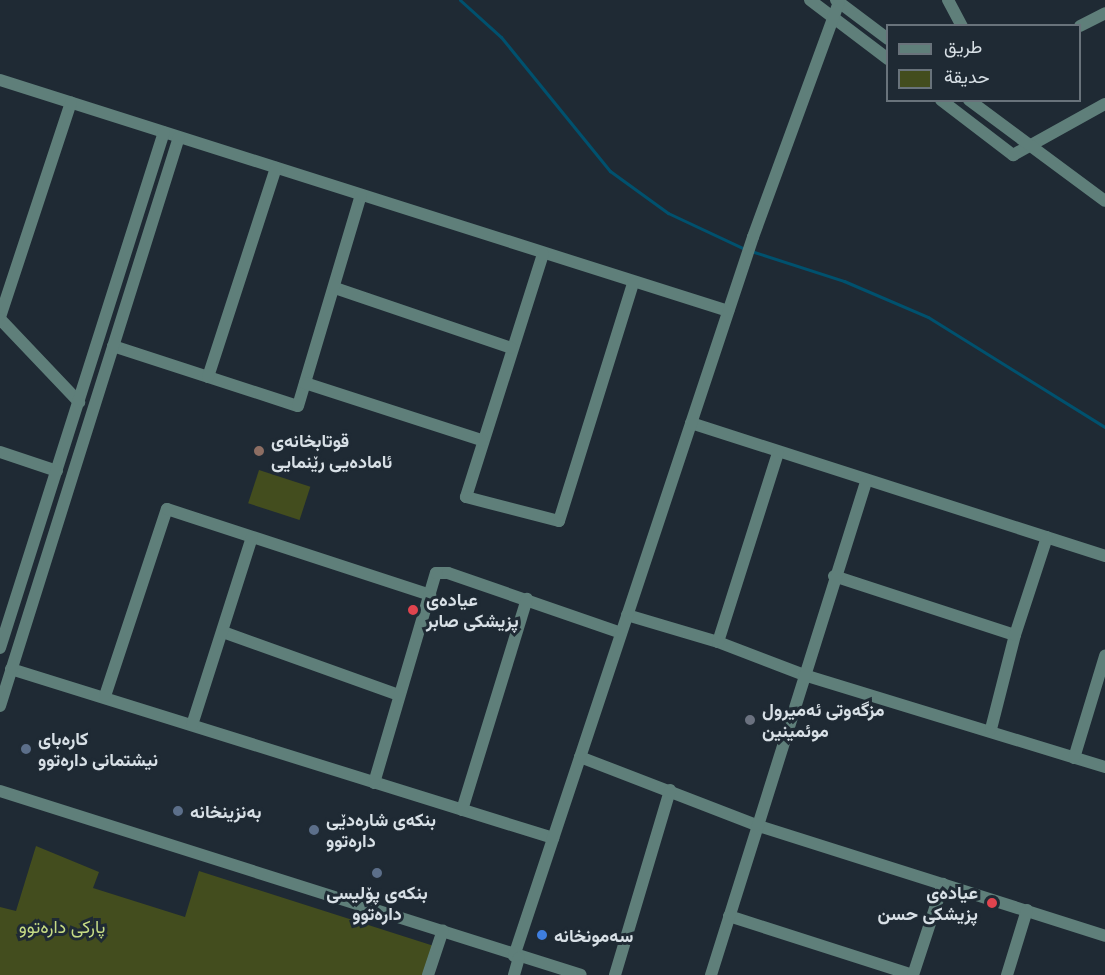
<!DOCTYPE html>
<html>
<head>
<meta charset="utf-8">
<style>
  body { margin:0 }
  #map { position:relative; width:1105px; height:975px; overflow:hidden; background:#1f2a34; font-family:Lato,Vazirmatn,sans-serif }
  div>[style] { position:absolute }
  .green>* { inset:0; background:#434d1e; transform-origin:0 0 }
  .stream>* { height:3px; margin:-1.5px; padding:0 1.5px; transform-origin:1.5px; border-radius:1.5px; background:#00516e }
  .minor>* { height:12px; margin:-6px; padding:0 6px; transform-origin:6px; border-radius:6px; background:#5f7f7a }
  .dots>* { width:16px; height:16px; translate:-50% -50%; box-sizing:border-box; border:3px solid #1f2a34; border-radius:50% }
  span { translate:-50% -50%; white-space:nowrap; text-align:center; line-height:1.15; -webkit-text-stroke:6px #1f2a34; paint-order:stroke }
  .poi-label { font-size:18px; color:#d8e0e6; font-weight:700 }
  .left { translate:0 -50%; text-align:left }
  .right { translate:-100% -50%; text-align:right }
  .park-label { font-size:18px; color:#c6db85 }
  .legend { position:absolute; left:886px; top:24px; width:195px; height:78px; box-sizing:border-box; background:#1f2a34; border:2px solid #69737b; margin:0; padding:8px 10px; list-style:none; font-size:18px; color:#d8e0e6 }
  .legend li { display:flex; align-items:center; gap:12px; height:30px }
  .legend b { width:30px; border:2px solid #69737b }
</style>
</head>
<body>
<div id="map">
  <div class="green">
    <div style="left:259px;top:470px;width:54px;height:35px;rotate:18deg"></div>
    <div style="clip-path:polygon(36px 846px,99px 872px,93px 888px,185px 917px,199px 871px,434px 946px,423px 975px,0 975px,0 907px,16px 911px)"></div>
  </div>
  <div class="stream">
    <div style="left:460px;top:0;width:55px;rotate:42.1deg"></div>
    <div style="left:501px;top:37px;width:173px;rotate:50.9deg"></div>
    <div style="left:610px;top:171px;width:72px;rotate:35.9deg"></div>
    <div style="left:668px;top:213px;width:85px;rotate:25.1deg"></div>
    <div style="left:751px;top:251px;width:98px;rotate:17.9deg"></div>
    <div style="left:844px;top:281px;width:91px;rotate:23.2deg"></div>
    <div style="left:928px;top:317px;width:208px;rotate:31.9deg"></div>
  </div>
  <div class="minor">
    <div style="left:810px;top:0;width:98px;rotate:37.1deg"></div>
    <div style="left:836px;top:0;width:65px;rotate:36.9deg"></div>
    <div style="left:948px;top:0;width:30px;rotate:62deg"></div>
    <div style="left:1080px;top:26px;width:28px;rotate:-27deg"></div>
    <div style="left:0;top:80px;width:764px;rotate:17.6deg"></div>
    <div style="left:941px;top:100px;width:91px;rotate:37.4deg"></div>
    <div style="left:1013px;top:155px;width:105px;rotate:-29deg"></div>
    <div style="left:969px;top:100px;width:169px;rotate:36.6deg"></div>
    <div style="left:543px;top:254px;width:255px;rotate:107.6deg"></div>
    <div style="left:466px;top:497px;width:96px;rotate:14.5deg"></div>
    <div style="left:559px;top:521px;width:249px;rotate:-72.7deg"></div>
    <div style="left:335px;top:288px;width:186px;rotate:18.8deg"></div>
    <div style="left:0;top:317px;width:226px;rotate:-71.7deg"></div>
    <div style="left:0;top:319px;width:115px;rotate:46.4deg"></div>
    <div style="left:113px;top:346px;width:194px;rotate:18deg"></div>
    <div style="left:298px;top:406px;width:220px;rotate:-73.4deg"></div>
    <div style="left:208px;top:377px;width:220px;rotate:-72deg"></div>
    <div style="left:305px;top:383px;width:186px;rotate:17.9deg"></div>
    <div style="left:691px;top:423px;width:435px;rotate:17.8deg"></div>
    <div style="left:0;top:452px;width:60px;rotate:18.4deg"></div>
    <div style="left:834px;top:576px;width:190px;rotate:18.1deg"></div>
    <div style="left:627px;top:615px;width:95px;rotate:16.5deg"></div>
    <div style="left:718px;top:642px;width:92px;rotate:21deg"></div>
    <div style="left:804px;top:675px;width:315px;rotate:17deg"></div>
    <div style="left:223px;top:632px;width:187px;rotate:19.7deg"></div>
    <div style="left:718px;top:642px;width:198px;rotate:-72.4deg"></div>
    <div style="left:0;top:648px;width:541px;rotate:-72.37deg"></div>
    <div style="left:11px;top:669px;width:568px;rotate:17.32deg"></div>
    <div style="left:105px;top:696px;width:197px;rotate:-71.7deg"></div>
    <div style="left:167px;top:509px;width:277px;rotate:18.1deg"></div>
    <div style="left:0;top:706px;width:596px;rotate:-72.54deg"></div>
    <div style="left:192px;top:725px;width:197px;rotate:-72.3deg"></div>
    <div style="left:991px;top:729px;width:97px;rotate:-75.7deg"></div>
    <div style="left:1015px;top:635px;width:103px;rotate:-71.9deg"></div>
    <div style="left:580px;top:757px;width:192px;rotate:21.1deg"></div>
    <div style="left:759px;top:826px;width:363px;rotate:17.6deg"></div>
    <div style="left:1074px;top:758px;width:107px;rotate:-73.1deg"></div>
    <div style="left:374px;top:783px;width:219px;rotate:-73.6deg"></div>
    <div style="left:436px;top:573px;width:12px"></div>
    <div style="left:448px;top:573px;width:183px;rotate:19.1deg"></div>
    <div style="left:0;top:791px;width:609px;rotate:17.57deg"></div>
    <div style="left:462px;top:810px;width:221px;rotate:-72.9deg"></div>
    <div style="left:729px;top:916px;width:193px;rotate:17.8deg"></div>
    <div style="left:514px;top:956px;width:758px;rotate:-71.61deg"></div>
    <div style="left:753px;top:237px;width:250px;rotate:-69.9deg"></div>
    <div style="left:428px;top:975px;width:47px;rotate:-71.6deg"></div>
    <div style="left:514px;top:975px;width:18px;rotate:-74deg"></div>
    <div style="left:615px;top:975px;width:193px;rotate:-73.4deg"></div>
    <div style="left:711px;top:975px;width:517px;rotate:-72.55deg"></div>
    <div style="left:913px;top:975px;width:96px;rotate:-71.8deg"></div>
    <div style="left:1007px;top:975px;width:68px;rotate:-72.9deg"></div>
  </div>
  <div class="dots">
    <div style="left:259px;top:451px;background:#8d6e63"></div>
    <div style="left:413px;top:610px;background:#e0444e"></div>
    <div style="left:750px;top:720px;background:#6b7280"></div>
    <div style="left:26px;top:749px;background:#5c6f8a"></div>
    <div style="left:178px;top:811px;background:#5c6f8a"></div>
    <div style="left:314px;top:830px;background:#5c6f8a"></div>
    <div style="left:377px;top:873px;background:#5c6f8a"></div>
    <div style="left:992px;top:903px;background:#e0444e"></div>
    <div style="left:542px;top:935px;background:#3f7fe0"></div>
  </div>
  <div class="poi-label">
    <span class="left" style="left:271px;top:451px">قوتابخانەی<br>ئامادەیی رێنمایی</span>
    <span class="left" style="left:426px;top:610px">عیادەی<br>پزیشکی صابر</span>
    <span class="left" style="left:762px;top:720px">مزگەوتی ئەمیرول<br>موئمینین</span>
    <span class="left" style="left:38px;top:749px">کارەبای<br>نیشتمانی دارەتوو</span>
    <span class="left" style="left:190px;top:811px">بەنزینخانە</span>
    <span class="left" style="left:326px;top:830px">بنکەی شارەدێی<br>دارەتوو</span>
    <span style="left:377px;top:903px">بنکەی پۆلیسی<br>دارەتوو</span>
    <span class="right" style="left:978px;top:903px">عیادەی<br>پزیشکی حسن</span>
    <span class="left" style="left:554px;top:935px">سەمونخانە</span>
  </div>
  <div class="park-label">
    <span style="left:62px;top:926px">پارکی دارەتوو</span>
  </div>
  <ul class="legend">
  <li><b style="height:8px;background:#5f7f7a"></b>طريق</li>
  <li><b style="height:16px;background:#434d1e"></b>حديقة</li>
  </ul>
</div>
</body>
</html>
